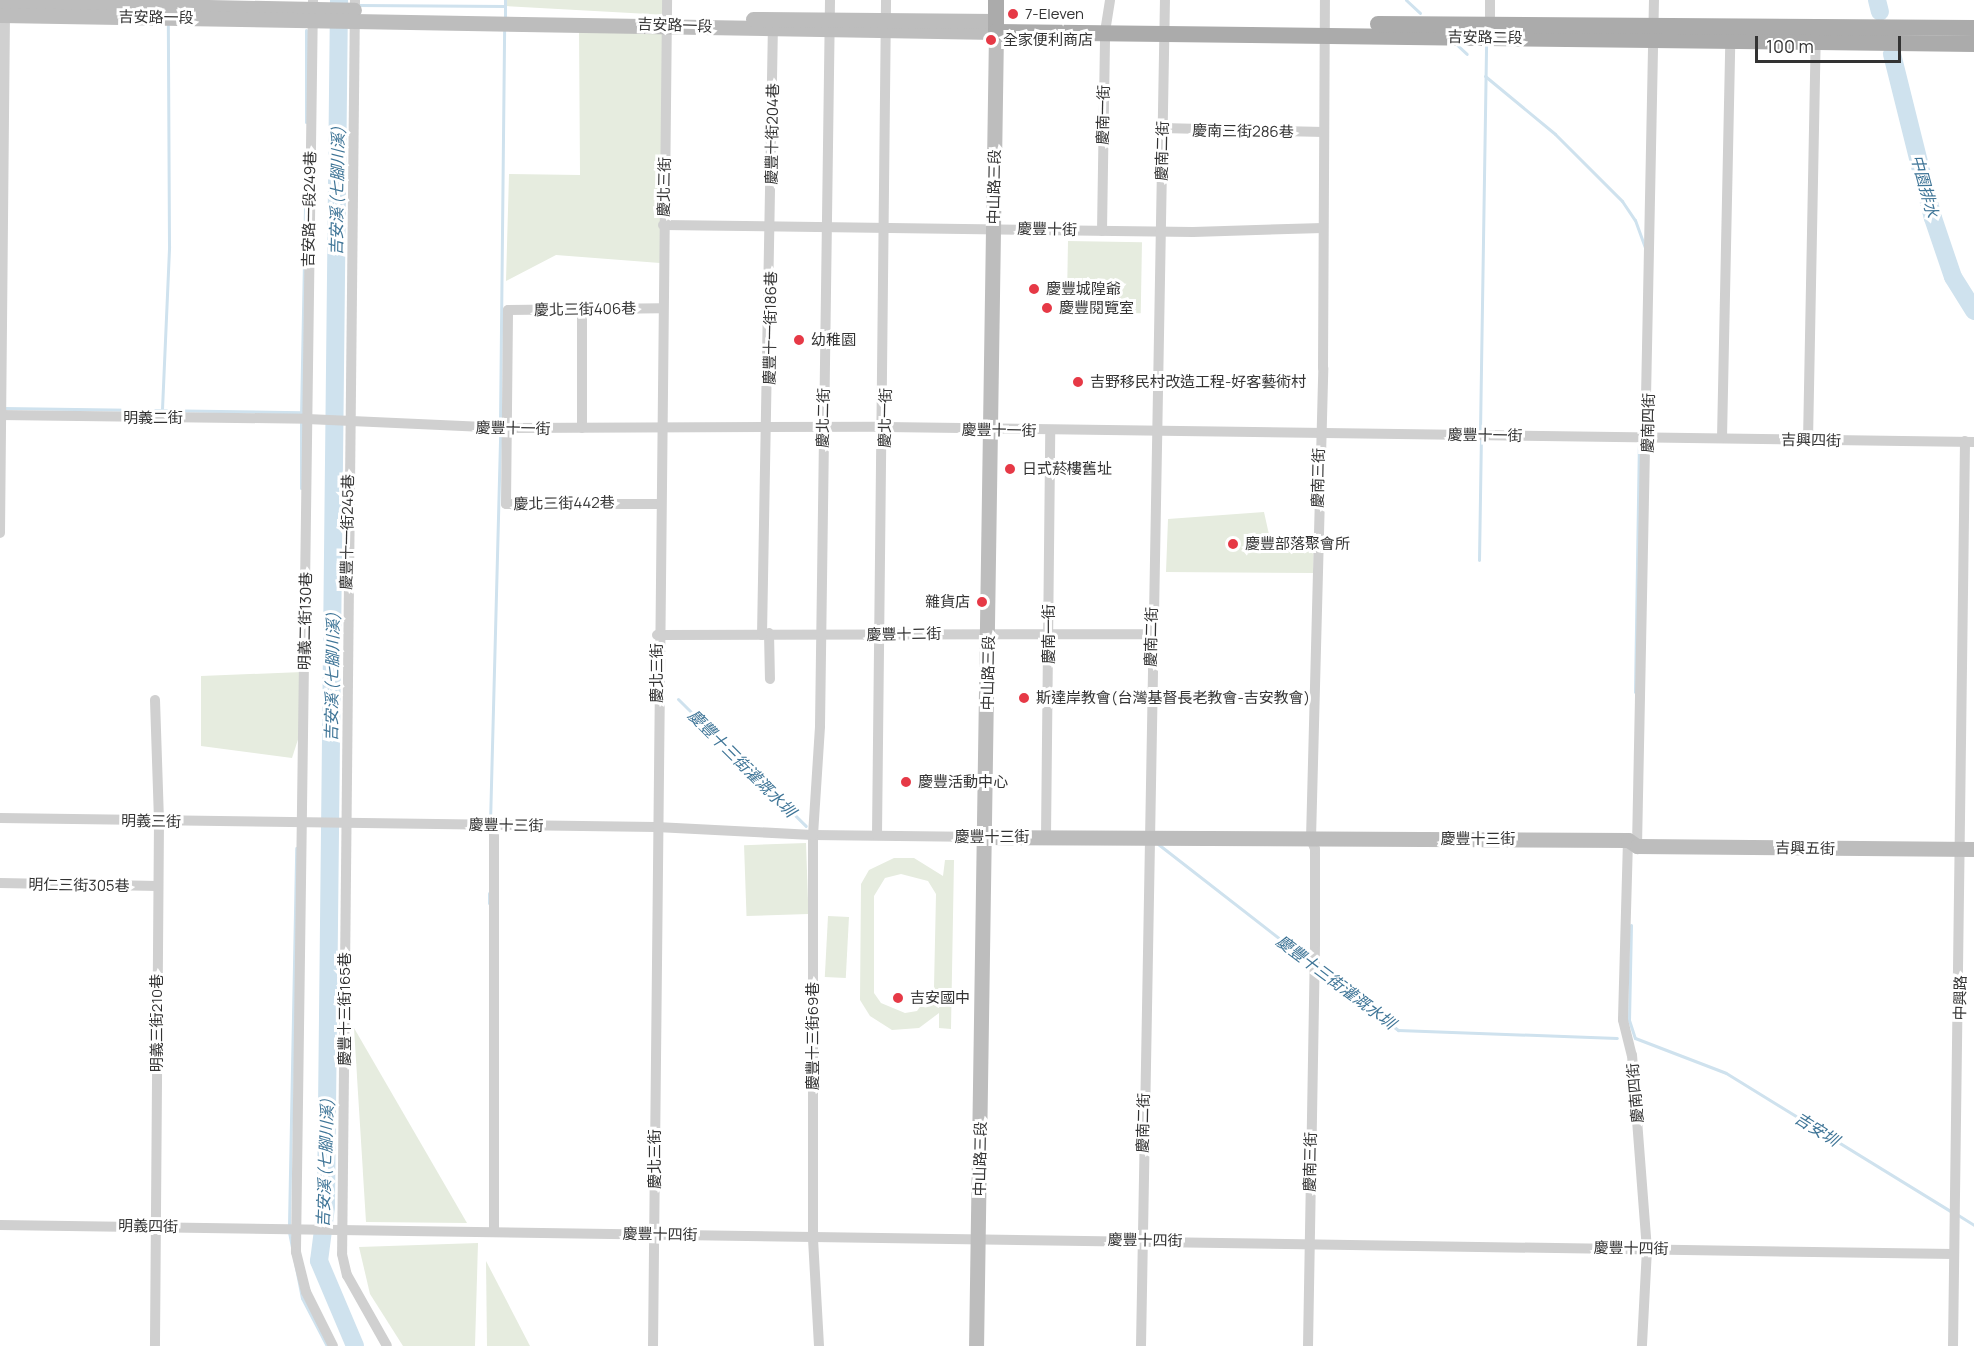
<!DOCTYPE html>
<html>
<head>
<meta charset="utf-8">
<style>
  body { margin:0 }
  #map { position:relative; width:1974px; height:1346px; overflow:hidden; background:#fff; font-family:Manrope,"Noto Sans TC",sans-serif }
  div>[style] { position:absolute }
  .green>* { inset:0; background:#e6ecdf; transform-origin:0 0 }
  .stream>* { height:3px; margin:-1.5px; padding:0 1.5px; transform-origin:1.5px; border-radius:1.5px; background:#cfe2ee }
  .river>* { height:18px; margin:-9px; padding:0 9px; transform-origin:9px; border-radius:9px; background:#cfe2ee }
  .street>* { height:10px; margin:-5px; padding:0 5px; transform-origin:5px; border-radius:5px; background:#d0d0d0 }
  .secondary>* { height:15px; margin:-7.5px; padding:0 7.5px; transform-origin:7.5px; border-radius:7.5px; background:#bdbdbd }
  .primary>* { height:16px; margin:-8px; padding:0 8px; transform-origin:8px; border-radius:8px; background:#ababab }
  .dots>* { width:16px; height:16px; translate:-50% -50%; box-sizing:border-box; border:3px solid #fff; border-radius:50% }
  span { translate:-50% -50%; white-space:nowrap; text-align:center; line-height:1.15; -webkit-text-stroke:6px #fff; paint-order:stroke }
  .poi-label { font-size:15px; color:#333 }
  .left { translate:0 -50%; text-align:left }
  .right { translate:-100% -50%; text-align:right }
  .street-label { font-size:15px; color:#333 }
  .water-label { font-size:16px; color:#3f7597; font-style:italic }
  .scale { position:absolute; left:1755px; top:36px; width:146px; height:27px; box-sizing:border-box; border:3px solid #333; border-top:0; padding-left:8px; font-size:18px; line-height:21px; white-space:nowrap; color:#333; -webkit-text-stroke:4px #fff; paint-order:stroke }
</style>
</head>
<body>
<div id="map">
  <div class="green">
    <div style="clip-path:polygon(505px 0,667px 0,667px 15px,505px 6px)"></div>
    <div style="clip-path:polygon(665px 25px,660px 263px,556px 255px,506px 281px,509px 174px,580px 175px,579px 28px)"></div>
    <div style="left:1068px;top:241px;width:74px;height:71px;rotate:1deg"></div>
    <div style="clip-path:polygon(1264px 512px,1270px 539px,1314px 539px,1313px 573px,1166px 572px,1168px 519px)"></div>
    <div style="clip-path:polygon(302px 672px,303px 724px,292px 758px,201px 746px,201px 676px)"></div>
    <div style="left:806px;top:843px;width:71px;height:62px;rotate:88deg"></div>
    <div style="clip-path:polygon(evenodd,894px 858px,914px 858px,943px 876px,945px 860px,954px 860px,951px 1029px,939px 1028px,939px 1013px,919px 1028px,892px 1030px,870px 1016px,860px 1000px,861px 884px,869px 870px,894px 858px,901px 874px,928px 881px,936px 894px,934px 987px,917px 1011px,905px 1013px,881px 1003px,874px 993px,874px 896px,885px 878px,901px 874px)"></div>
    <div style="left:828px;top:916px;width:21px;height:61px;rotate:3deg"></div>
    <div style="clip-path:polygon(354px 1028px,467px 1223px,366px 1222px)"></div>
    <div style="clip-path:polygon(478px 1243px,475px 1346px,403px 1346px,370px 1294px,359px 1247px)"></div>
    <div style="clip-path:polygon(486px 1261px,530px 1346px,487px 1346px)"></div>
  </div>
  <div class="stream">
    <div style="left:1406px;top:0;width:19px;rotate:43deg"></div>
    <div style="left:359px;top:5px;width:146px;rotate:0.4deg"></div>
    <div style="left:505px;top:19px;width:19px;rotate:-90deg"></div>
    <div style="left:306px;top:30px;width:92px;rotate:90deg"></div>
    <div style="left:1455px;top:43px;width:16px;rotate:43deg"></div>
    <div style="left:1485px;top:76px;width:91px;rotate:39.6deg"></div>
    <div style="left:1555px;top:134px;width:95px;rotate:45deg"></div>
    <div style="left:1622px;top:201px;width:23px;rotate:56deg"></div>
    <div style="left:1635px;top:220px;width:30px;rotate:70deg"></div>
    <div style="left:3px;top:408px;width:298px;rotate:0.8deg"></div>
    <div style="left:162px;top:409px;width:163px;rotate:-87.5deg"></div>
    <div style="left:169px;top:246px;width:221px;rotate:-90.3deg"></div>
    <div style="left:301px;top:416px;width:261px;rotate:-88.9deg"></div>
    <div style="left:301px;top:422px;width:66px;rotate:90deg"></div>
    <div style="left:500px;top:424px;width:395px;rotate:-89.4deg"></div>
    <div style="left:1480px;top:432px;width:390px;rotate:-89.1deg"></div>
    <div style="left:1479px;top:560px;width:122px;rotate:-89.1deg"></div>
    <div style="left:1635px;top:692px;width:249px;rotate:-89.1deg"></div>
    <div style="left:678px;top:699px;width:180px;rotate:44.8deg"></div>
    <div style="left:490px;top:823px;width:392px;rotate:-88.5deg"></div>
    <div style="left:1158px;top:844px;width:194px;rotate:37.9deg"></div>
    <div style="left:489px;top:903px;width:10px;rotate:-90deg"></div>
    <div style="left:1631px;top:925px;width:95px;rotate:91.2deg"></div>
    <div style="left:1629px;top:1020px;width:19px;rotate:72deg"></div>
    <div style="left:1635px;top:1038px;width:97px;rotate:21deg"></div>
    <div style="left:1726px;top:1073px;width:265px;rotate:31.6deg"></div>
    <div style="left:1317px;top:967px;width:103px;rotate:37.9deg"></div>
    <div style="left:1398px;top:1030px;width:219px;rotate:2.1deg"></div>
    <div style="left:1958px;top:1215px;width:19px;rotate:32deg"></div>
    <div style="left:289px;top:1225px;width:377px;rotate:-88.9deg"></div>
    <div style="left:289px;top:1232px;width:67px;rotate:78.9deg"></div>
    <div style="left:302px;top:1298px;width:54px;rotate:62.5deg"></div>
  </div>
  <div class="river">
    <div style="left:339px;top:0;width:1207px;rotate:90.62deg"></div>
    <div style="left:326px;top:1207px;width:54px;rotate:97.4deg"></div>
    <div style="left:319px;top:1261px;width:92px;rotate:67deg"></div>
    <div style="left:1877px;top:0;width:12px;rotate:76deg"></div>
    <div style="left:1892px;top:54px;width:169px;rotate:76deg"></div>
    <div style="left:1933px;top:218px;width:62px;rotate:71.3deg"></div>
    <div style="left:1953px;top:277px;width:40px;rotate:58deg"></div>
  </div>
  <div class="street">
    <div style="left:313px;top:0;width:1252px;rotate:90.78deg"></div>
    <div style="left:296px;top:1252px;width:41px;rotate:76deg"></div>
    <div style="left:306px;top:1292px;width:60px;rotate:63.4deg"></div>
    <div style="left:355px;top:0;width:1254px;rotate:90.59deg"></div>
    <div style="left:342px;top:1254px;width:22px;rotate:77deg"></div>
    <div style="left:347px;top:1275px;width:81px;rotate:60.6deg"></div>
    <div style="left:1490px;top:31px;width:31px;rotate:-90deg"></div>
    <div style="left:1162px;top:128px;width:162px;rotate:1.4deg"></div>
    <div style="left:663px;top:225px;width:530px;rotate:0.76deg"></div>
    <div style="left:1193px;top:232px;width:130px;rotate:-1.8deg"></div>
    <div style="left:1102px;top:231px;width:199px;rotate:-89.1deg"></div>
    <div style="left:1105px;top:32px;width:32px;rotate:-81deg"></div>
    <div style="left:582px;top:308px;width:120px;rotate:90deg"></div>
    <div style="left:0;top:415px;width:307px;rotate:0.7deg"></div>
    <div style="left:307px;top:419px;width:200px;rotate:2.6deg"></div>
    <div style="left:507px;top:428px;width:378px;rotate:-0.2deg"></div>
    <div style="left:885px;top:427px;width:1089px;rotate:0.79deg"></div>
    <div style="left:1722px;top:438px;width:397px;rotate:-88.8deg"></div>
    <div style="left:1808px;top:441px;width:399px;rotate:-88.9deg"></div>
    <div style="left:661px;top:504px;width:155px;rotate:180deg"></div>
    <div style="left:506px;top:504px;width:194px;rotate:-89.4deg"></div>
    <div style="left:508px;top:310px;width:153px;rotate:-0.7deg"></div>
    <div style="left:0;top:533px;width:525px;rotate:-89.45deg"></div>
    <div style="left:769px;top:633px;width:46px;rotate:88.8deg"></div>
    <div style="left:657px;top:635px;width:493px;rotate:-0.1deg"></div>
    <div style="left:762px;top:635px;width:612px;rotate:-88.97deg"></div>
    <div style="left:155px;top:700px;width:121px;rotate:88.1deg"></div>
    <div style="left:159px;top:821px;width:525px;rotate:90.44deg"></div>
    <div style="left:0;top:818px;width:656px;rotate:0.79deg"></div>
    <div style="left:656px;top:827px;width:157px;rotate:2.9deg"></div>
    <div style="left:813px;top:835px;width:171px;rotate:0.7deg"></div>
    <div style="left:494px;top:825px;width:407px;rotate:90deg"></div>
    <div style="left:877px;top:835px;width:835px;rotate:-89.38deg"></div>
    <div style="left:1046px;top:837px;width:406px;rotate:-89.4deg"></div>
    <div style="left:1628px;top:840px;width:180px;rotate:91.6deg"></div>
    <div style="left:1623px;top:1020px;width:36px;rotate:76deg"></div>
    <div style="left:1632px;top:1055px;width:195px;rotate:85.6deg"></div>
    <div style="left:1647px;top:1249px;width:97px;rotate:93deg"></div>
    <div style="left:1637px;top:846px;width:846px;rotate:-88.85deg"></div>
    <div style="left:0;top:883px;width:158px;rotate:1.1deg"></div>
    <div style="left:0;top:1225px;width:1954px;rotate:0.85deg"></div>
    <div style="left:653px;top:1346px;width:1346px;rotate:-89.4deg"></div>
    <div style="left:819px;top:1346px;width:109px;rotate:-93.2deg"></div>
    <div style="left:813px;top:1237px;width:402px;rotate:-90deg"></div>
    <div style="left:813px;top:835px;width:109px;rotate:-86.3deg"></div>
    <div style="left:820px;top:726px;width:726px;rotate:-89.21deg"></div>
    <div style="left:1141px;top:1346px;width:1346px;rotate:-88.98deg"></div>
    <div style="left:1308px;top:1346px;width:403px;rotate:-89deg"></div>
    <div style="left:1315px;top:943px;width:94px;rotate:-90deg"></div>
    <div style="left:1315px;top:849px;width:11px;rotate:-112deg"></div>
    <div style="left:1311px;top:839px;width:471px;rotate:-88.5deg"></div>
    <div style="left:1323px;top:368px;width:368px;rotate:-89.7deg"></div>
    <div style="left:1953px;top:1346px;width:905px;rotate:-89.24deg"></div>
  </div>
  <div class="secondary">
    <div style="left:0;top:3px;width:354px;rotate:1.1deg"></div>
    <div style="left:0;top:15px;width:996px;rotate:0.98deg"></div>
    <div style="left:996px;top:32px;width:1314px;rotate:90.87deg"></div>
    <div style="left:753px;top:19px;width:243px;rotate:0.5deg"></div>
    <div style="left:984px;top:837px;width:644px;rotate:0.27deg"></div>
    <div style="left:1628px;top:840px;width:11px;rotate:34deg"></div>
    <div style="left:1637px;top:846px;width:337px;rotate:0.5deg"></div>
  </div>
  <div class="primary">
    <div style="left:996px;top:0;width:32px;rotate:90deg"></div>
    <div style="left:996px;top:32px;width:978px;rotate:0.7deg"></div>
    <div style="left:1378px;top:24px;width:596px;rotate:0.38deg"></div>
  </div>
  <div class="dots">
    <div style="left:1013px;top:14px;background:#e63946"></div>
    <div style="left:991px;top:40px;background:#e63946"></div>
    <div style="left:1034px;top:289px;background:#e63946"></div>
    <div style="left:1047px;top:308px;background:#e63946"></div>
    <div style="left:799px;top:340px;background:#e63946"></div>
    <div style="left:1078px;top:382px;background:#e63946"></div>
    <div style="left:1010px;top:469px;background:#e63946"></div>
    <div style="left:1233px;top:544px;background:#e63946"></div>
    <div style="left:982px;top:602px;background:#e63946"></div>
    <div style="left:1024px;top:698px;background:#e63946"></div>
    <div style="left:906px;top:782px;background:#e63946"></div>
    <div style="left:898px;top:998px;background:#e63946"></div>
  </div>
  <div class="poi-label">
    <span class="left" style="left:1025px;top:14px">7-Eleven</span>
    <span class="left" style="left:1003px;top:40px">全家便利商店</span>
    <span class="left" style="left:1046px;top:289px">慶豐城隍爺</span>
    <span class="left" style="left:1059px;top:308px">慶豐閱覽室</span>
    <span class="left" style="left:811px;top:340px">幼稚園</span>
    <span class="left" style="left:1090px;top:382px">吉野移民村改造工程-好客藝術村</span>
    <span class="left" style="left:1022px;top:469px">日式菸樓舊址</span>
    <span class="left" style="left:1245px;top:544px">慶豐部落聚會所</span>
    <span class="right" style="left:970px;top:602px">雜貨店</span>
    <span class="left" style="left:1036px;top:698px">斯達岸教會(台灣基督長老教會-吉安教會)</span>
    <span class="left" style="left:918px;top:782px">慶豐活動中心</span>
    <span class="left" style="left:910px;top:998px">吉安國中</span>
  </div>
  <div class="street-label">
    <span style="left:156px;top:17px;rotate:1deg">吉安路一段</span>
    <span style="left:675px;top:25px;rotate:2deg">吉安路一段</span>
    <span style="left:1485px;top:37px;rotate:1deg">吉安路二段</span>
    <span style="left:1103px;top:115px;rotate:-89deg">慶南一街</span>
    <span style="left:1243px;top:131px;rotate:1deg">慶南三街286巷</span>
    <span style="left:772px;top:134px;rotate:-89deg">慶豐十街204巷</span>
    <span style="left:1162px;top:151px;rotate:-89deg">慶南二街</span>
    <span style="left:664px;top:187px;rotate:-89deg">慶北三街</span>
    <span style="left:994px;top:187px;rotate:-89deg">中山路三段</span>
    <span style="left:309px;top:209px;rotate:-89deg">吉安路一段249巷</span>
    <span style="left:1047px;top:229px;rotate:1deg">慶豐十街</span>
    <span style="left:585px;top:309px;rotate:-1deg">慶北三街406巷</span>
    <span style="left:770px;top:328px;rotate:-89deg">慶豐十一街186巷</span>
    <span style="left:153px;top:418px">明義二街</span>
    <span style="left:823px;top:418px;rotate:-89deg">慶北二街</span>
    <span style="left:885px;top:418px;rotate:-89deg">慶北一街</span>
    <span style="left:1648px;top:423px;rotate:-89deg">慶南四街</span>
    <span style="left:513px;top:428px;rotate:1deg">慶豐十一街</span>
    <span style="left:999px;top:430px;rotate:1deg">慶豐十一街</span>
    <span style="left:1485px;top:435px;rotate:1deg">慶豐十一街</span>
    <span style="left:1811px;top:440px;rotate:1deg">吉興四街</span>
    <span style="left:1318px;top:478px;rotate:-89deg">慶南三街</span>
    <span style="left:564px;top:503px;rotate:-1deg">慶北三街442巷</span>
    <span style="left:347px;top:532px;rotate:-89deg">慶豐十一街245巷</span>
    <span style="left:305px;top:621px;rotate:-89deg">明義二街130巷</span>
    <span style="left:904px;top:634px;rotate:-1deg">慶豐十二街</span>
    <span style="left:1049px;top:634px;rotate:-90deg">慶南一街</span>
    <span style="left:1151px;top:637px;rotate:-89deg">慶南二街</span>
    <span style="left:657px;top:673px;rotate:-90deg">慶北三街</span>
    <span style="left:988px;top:673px;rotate:-89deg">中山路三段</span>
    <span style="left:151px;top:821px;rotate:1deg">明義三街</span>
    <span style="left:506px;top:825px;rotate:1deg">慶豐十三街</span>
    <span style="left:992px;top:837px">慶豐十三街</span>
    <span style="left:1478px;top:839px">慶豐十三街</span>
    <span style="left:1805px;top:848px;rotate:1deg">吉興五街</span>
    <span style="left:79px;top:885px;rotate:1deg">明仁三街305巷</span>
    <span style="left:1960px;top:998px;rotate:-89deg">中興路</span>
    <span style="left:345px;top:1009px;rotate:-90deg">慶豐十三街165巷</span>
    <span style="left:157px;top:1023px;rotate:-90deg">明義三街210巷</span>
    <span style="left:813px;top:1036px;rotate:-90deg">慶豐十三街69巷</span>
    <span style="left:1635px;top:1093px;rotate:-95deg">慶南四街</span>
    <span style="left:1143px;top:1123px;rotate:-89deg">慶南二街</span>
    <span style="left:655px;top:1159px;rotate:-90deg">慶北三街</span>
    <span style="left:980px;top:1159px;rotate:-89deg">中山路三段</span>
    <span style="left:1310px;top:1162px;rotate:-89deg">慶南三街</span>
    <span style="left:148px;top:1226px;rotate:1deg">明義四街</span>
    <span style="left:660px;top:1234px;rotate:1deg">慶豐十四街</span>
    <span style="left:1145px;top:1240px;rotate:1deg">慶豐十四街</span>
    <span style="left:1631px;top:1248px;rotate:1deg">慶豐十四街</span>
  </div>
  <div class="water-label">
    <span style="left:1925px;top:186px;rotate:75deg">中園排水</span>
    <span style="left:337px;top:191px;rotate:-89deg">吉安溪 (七腳川溪)</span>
    <span style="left:332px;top:677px;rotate:-89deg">吉安溪 (七腳川溪)</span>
    <span style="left:742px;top:763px;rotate:45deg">慶豐十三街灌溉水圳</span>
    <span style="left:1336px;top:982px;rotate:37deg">慶豐十三街灌溉水圳</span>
    <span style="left:1817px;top:1129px;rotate:32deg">吉安圳</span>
    <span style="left:325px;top:1163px;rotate:-88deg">吉安溪 (七腳川溪)</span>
  </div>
  <div class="scale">100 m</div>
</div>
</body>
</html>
